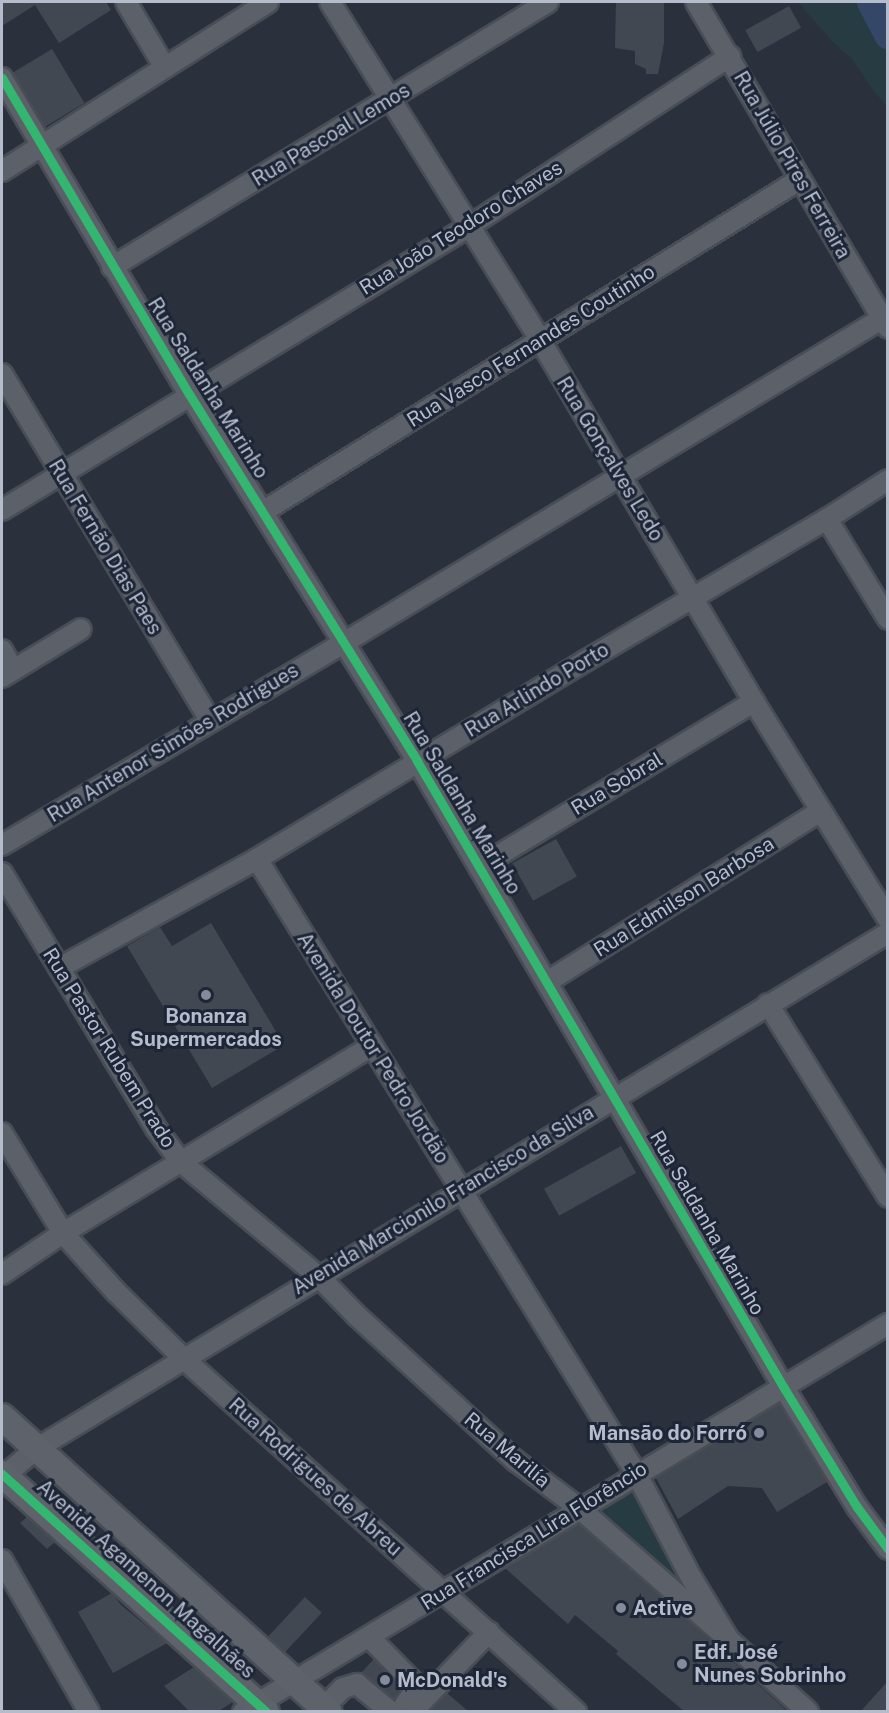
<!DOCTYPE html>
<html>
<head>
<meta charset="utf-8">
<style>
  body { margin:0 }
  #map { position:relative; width:889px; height:1713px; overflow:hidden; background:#2a313c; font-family:"Public Sans",sans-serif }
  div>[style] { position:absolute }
  .green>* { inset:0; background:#263c42 }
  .river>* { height:27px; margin:-13.5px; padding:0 13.5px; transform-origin:13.5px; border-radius:13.5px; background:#354767 }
  .building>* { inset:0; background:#424851; transform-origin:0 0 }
  .roads { filter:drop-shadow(2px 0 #494d56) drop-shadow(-2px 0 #494d56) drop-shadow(0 2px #494d56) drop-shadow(0 -2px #494d56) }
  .minor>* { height:20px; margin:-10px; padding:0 10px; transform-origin:10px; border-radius:10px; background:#5b6069 }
  .major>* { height:26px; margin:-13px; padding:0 13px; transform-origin:13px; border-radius:13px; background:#5e626a }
  .cycleway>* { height:9px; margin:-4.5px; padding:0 4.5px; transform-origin:4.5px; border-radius:4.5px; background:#33b770 }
  .dots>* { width:16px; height:16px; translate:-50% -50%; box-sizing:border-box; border:3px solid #1d2637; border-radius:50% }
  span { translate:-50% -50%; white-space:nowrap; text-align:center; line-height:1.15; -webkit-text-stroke:6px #1d2637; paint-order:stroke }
  .street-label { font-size:20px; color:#b5bccc }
  .poi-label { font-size:20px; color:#b5bccc; font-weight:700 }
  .right { translate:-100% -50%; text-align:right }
  .left { translate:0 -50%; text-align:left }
  .frame { position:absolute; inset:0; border:3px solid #b5bccc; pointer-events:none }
</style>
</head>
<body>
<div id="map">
  <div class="green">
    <div style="clip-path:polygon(798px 2px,887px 2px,887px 106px,873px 90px,853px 60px,833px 42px)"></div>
    <div style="clip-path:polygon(635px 1476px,705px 1610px,582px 1508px)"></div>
  </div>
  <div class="river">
    <div style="left:870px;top:2px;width:38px;rotate:62deg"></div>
  </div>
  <div class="building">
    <div style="clip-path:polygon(2px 2px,106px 2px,111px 10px,59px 43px,35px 5px,2px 26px)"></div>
    <div style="clip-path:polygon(616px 2px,664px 2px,664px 43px,658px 74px,646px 74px,646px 69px,635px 64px,635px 51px,615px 48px)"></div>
    <div style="left:789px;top:6px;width:25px;height:50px;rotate:61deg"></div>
    <div style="left:52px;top:49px;width:63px;height:46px;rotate:59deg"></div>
    <div style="left:556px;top:839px;width:43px;height:50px;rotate:61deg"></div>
    <div style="clip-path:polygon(211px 923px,284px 1045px,212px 1088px,127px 946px,160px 927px,172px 946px)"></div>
    <div style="left:621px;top:1146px;width:31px;height:88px;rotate:61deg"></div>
    <div style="clip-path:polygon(779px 1403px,827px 1482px,777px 1512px,762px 1488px,728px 1486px,678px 1519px,656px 1478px)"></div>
    <div style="clip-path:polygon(27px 1517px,55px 1542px,47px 1549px,20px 1523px)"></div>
    <div style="clip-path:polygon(579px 1524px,688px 1620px,788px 1712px,685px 1712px,616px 1654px,618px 1651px,575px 1615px,568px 1624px,505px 1568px)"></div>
    <div style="clip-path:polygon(112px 1593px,121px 1605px,167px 1643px,113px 1673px,78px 1612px)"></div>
    <div style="left:305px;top:1597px;width:23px;height:54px;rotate:43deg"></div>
    <div style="clip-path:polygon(374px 1659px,401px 1687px,394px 1699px,361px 1673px)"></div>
    <div style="clip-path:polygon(194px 1667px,233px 1702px,217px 1712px,190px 1712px,164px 1686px)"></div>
    <div style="clip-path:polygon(888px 1681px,888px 1712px,860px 1712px)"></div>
    <div style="clip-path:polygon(447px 1693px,469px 1712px,429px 1712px)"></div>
  </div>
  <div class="roads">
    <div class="minor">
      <div style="left:126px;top:2px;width:74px;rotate:59.3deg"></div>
      <div style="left:330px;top:2px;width:398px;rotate:58.1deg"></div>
      <div style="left:540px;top:340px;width:421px;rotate:59.4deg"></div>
      <div style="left:754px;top:702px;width:255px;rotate:58.3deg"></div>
      <div style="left:696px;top:2px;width:378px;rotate:59.5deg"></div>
      <div style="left:2px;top:78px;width:367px;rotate:59.4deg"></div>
      <div style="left:189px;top:394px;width:432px;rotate:58.1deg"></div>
      <div style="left:417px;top:761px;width:727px;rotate:59.66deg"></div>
      <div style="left:784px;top:1388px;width:140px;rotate:58.5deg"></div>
      <div style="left:857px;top:1507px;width:52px;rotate:53.6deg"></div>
      <div style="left:2px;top:171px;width:315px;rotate:-32.4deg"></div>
      <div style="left:112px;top:267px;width:510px;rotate:-31.29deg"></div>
      <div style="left:2px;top:374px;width:402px;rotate:59deg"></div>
      <div style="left:2px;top:510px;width:545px;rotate:-31.27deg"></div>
      <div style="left:468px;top:227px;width:313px;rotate:-33.1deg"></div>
      <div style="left:264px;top:511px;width:629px;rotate:-31.74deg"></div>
      <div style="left:827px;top:519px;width:117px;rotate:58.6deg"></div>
      <div style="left:2px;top:650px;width:23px;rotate:61deg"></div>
      <div style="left:2px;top:677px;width:92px;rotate:-31.3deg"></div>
      <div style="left:2px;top:845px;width:399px;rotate:-30.6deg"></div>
      <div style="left:345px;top:642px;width:634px;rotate:-31.06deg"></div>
      <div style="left:257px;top:859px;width:722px;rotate:58.31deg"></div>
      <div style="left:636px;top:1473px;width:120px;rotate:62.2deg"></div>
      <div style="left:692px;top:1579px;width:71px;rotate:58.8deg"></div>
      <div style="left:729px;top:1640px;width:107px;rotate:42.3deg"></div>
      <div style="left:479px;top:867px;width:321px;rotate:-31deg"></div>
      <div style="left:2px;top:873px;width:297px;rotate:58.9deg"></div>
      <div style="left:155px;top:1127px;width:44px;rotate:53.4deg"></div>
      <div style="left:181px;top:1162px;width:178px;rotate:39.8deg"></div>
      <div style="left:318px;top:1276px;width:54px;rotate:45.7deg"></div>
      <div style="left:356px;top:1315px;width:217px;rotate:42.4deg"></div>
      <div style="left:516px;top:1461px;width:79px;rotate:36.7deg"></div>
      <div style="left:579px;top:1508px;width:200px;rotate:41.3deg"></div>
      <div style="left:59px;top:968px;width:226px;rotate:-28.8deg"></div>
      <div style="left:257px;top:859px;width:383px;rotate:-31.1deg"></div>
      <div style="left:585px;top:661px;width:281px;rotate:-30.4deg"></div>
      <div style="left:827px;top:519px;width:72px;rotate:-32.6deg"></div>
      <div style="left:547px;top:982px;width:323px;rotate:-32deg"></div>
      <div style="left:768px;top:1004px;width:227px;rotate:58.1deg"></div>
      <div style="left:2px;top:1133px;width:117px;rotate:58.6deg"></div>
      <div style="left:63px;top:1233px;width:79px;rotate:48.1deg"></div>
      <div style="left:116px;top:1292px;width:95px;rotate:44.6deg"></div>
      <div style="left:184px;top:1359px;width:528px;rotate:42deg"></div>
      <div style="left:2px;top:1274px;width:73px;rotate:-33.9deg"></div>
      <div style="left:63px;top:1233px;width:361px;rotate:-31.2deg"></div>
      <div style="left:4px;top:1476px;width:42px;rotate:-40.2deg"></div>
      <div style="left:36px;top:1449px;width:996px;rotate:-31.2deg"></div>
      <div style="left:2px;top:1560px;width:175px;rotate:60.2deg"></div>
      <div style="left:369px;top:1637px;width:63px;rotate:45.6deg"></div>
      <div style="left:413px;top:1682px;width:11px;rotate:90deg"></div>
      <div style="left:413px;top:1693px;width:23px;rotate:124deg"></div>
      <div style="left:324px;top:1707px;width:27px;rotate:-45deg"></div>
      <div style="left:343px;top:1688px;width:15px;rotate:-16deg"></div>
      <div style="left:357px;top:1684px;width:44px;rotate:39.5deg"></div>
      <div style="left:243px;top:1712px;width:753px;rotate:-31.03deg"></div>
      <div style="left:412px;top:1712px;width:111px;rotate:-46.1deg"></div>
    </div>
    <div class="major">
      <div style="left:2px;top:1417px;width:440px;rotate:42.1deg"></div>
      <div style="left:2px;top:1474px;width:355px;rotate:42deg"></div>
    </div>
  </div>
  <div class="cycleway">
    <div style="left:2px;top:78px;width:367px;rotate:59.4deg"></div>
    <div style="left:189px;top:394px;width:432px;rotate:58.1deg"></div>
    <div style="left:417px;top:761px;width:727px;rotate:59.66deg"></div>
    <div style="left:784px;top:1388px;width:140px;rotate:58.5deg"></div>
    <div style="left:857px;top:1507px;width:52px;rotate:53.6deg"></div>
    <div style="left:2px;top:1474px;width:355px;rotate:42deg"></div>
  </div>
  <div class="dots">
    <div style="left:206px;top:995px;background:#848b9a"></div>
    <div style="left:759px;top:1433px;background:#848b9a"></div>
    <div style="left:621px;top:1608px;background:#848b9a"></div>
    <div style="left:682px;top:1664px;background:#848b9a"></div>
    <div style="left:385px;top:1680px;background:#848b9a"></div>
  </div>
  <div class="street-label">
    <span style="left:331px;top:135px;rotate:-31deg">Rua Pascoal Lemos</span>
    <span style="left:792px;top:165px;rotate:60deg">Rua Júlio Pires Ferreira</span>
    <span style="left:461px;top:228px;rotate:-32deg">Rua João Teodoro Chaves</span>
    <span style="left:531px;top:346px;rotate:-32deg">Rua Vasco Fernandes Coutinho</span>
    <span style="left:208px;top:388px;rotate:58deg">Rua Saldanha Marinho</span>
    <span style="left:610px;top:459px;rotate:59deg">Rua Gonçalves Ledo</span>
    <span style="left:105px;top:547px;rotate:59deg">Rua Fernão Dias Paes</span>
    <span style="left:537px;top:690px;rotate:-31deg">Rua Arlindo Porto</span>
    <span style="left:173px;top:743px;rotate:-31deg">Rua Antenor Simões Rodrigues</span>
    <span style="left:617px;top:784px;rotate:-31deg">Rua Sobral</span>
    <span style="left:462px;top:803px;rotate:59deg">Rua Saldanha Marinho</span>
    <span style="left:684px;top:897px;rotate:-32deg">Rua Edmilson Barbosa</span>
    <span style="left:109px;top:1048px;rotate:58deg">Rua Pastor Rubem Prado</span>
    <span style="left:373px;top:1048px;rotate:58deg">Avenida Doutor Pedro Jordão</span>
    <span style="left:443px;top:1200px;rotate:-31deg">Avenida Marcionilo Francisco da Silva</span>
    <span style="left:707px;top:1223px;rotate:60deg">Rua Saldanha Marinho</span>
    <span style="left:507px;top:1450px;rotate:40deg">Rua Marilía</span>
    <span style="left:315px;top:1477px;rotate:42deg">Rua Rodrigues de Abreu</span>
    <span style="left:534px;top:1536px;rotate:-32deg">Rua Francisca Lira Florêncio</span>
    <span style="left:146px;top:1579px;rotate:42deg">Avenida Agamenon Magalhães</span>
  </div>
  <div class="poi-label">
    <span style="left:206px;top:1028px">Bonanza<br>Supermercados</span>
    <span class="right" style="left:747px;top:1433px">Mansão do Forró</span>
    <span class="left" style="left:633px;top:1608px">Active</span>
    <span class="left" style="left:694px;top:1664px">Edf. José<br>Nunes Sobrinho</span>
    <span class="left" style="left:397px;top:1680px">McDonald's</span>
  </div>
  <div class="frame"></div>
</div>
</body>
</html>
